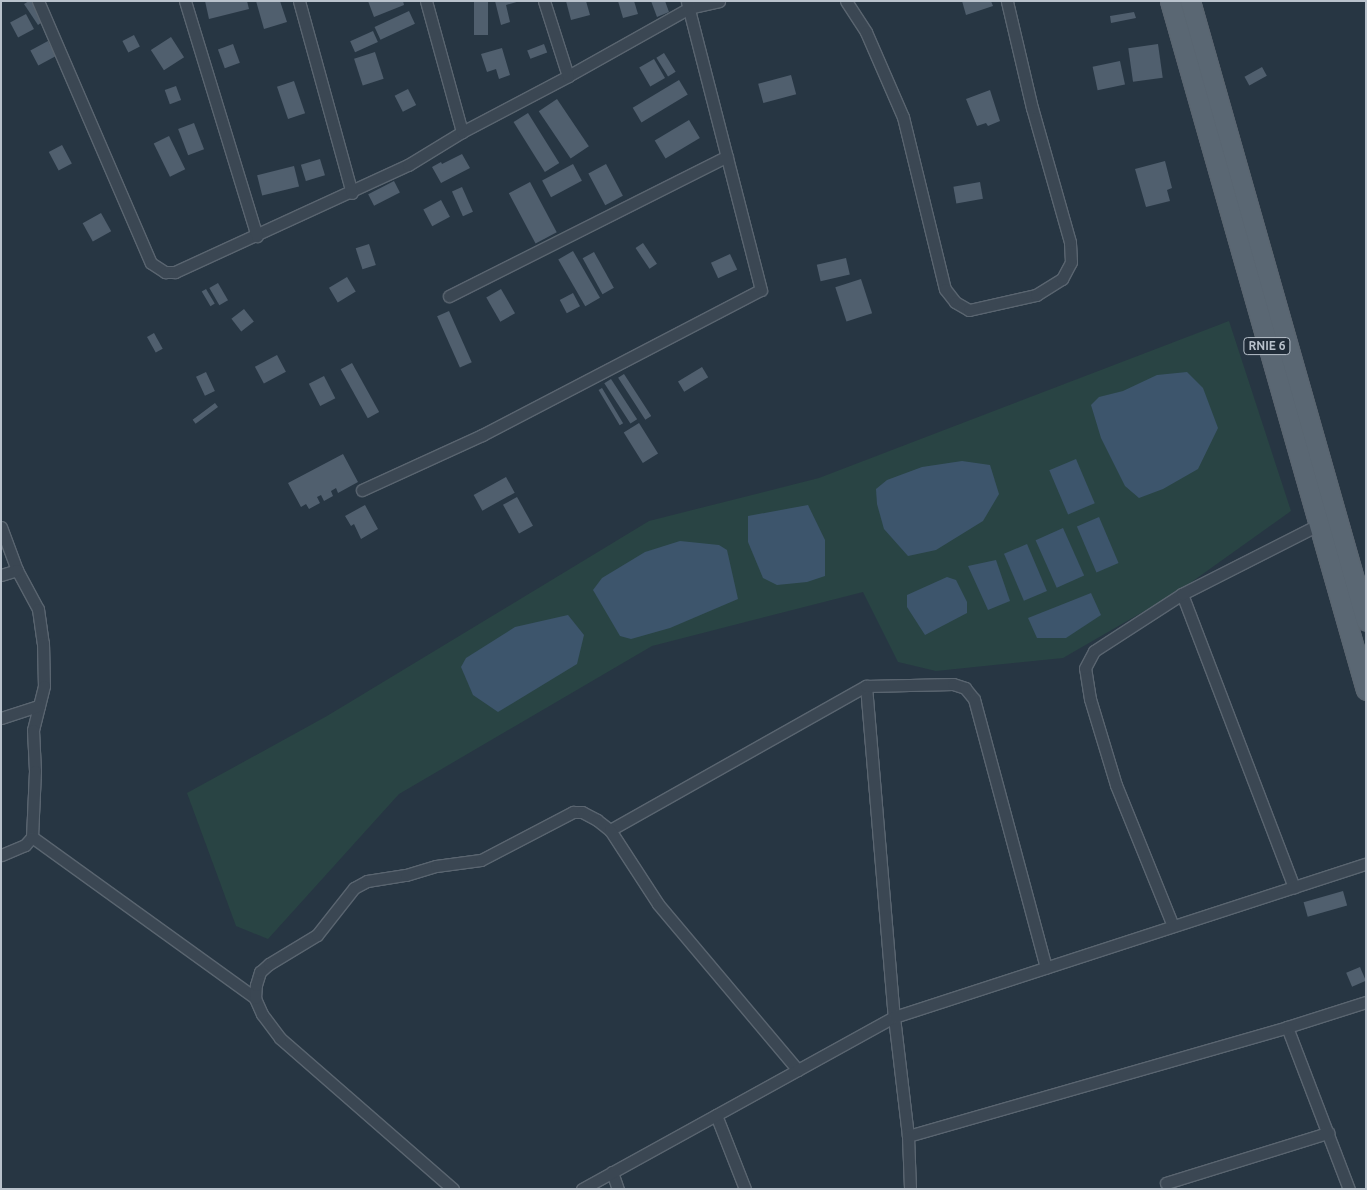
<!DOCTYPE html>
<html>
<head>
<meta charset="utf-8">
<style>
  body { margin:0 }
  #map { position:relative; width:1367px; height:1190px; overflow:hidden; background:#273643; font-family:Ubuntu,sans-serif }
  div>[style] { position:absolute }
  .green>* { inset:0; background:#294444 }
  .water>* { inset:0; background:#3d556c; transform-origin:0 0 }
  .building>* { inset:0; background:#505f6e; transform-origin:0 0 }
  .roads { filter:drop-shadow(1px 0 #5a6570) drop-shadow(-1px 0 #5a6570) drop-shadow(0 1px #5a6570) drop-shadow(0 -1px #5a6570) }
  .minor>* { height:11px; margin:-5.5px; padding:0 5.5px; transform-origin:5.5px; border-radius:5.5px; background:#3b4753 }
  .primary>* { height:19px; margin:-9.5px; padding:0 9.5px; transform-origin:9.5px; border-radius:9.5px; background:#5a6773 }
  span { translate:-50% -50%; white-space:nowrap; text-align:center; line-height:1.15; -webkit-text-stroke:4px #202c38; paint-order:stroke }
  .shield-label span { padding:1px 4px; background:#202c38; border:1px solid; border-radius:4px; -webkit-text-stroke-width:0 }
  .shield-label { font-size:12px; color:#b9c2cc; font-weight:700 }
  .frame { position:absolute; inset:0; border:2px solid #b9c2cc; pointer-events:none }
</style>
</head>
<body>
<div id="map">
  <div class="green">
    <div style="clip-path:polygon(1229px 321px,1291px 511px,1179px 591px,1063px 658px,936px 671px,898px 662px,863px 592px,652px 646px,399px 794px,268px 939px,236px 926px,187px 793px,327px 716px,649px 521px,819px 478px)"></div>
  </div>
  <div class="water">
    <div style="clip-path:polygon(1187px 372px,1203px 388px,1218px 428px,1198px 469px,1163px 489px,1139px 498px,1125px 486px,1101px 438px,1091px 405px,1099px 397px,1123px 391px,1157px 375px)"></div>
    <div style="left:1076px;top:459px;width:48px;height:29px;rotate:67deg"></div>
    <div style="clip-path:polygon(962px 461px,990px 465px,999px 494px,983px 521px,936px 550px,908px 556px,884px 529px,877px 504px,876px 489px,887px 480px,922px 467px)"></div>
    <div style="clip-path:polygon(808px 505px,825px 540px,825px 576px,807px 582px,777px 585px,763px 578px,748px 542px,748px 516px)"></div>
    <div style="left:1099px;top:517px;width:50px;height:24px;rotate:67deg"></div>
    <div style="left:1063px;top:528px;width:52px;height:30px;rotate:66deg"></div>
    <div style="clip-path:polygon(680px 541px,719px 545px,727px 550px,738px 599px,670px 628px,631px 639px,620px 636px,593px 590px,602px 578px,645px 552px)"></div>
    <div style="left:1027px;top:544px;width:51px;height:25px;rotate:67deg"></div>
    <div style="clip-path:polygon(996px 560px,1010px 601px,988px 610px,968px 566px)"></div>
    <div style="clip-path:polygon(947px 577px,956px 580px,967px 602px,967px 613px,925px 635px,907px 607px,907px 595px)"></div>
    <div style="clip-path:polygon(1091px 593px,1101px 615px,1066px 638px,1037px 638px,1028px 618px)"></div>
    <div style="clip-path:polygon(568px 615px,584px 635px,577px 664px,498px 712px,473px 695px,461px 667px,466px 658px,515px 627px)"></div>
  </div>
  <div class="building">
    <div style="clip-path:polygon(29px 1px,34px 1px,45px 20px,38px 25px,24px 4px)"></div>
    <div style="clip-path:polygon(205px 1px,247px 1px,249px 9px,209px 19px)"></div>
    <div style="clip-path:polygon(256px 1px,280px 1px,287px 22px,264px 29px)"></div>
    <div style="clip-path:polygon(368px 1px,403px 1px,404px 5px,374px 17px)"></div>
    <div style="left:474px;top:1px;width:14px;height:34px"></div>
    <div style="clip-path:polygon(495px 1px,520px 1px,506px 5px,510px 22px,501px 25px)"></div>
    <div style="clip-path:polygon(566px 1px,586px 1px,590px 15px,571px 20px)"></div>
    <div style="clip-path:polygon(618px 1px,634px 1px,638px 14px,623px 18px)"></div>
    <div style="clip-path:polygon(651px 1px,665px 1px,669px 12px,657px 17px)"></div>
    <div style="clip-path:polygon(962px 1px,991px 1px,993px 6px,966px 15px)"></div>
    <div style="left:409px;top:11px;width:14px;height:38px;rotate:65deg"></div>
    <div style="clip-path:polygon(1134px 12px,1136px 18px,1111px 23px,1110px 16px)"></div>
    <div style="left:26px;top:14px;width:17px;height:18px;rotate:62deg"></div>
    <div style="left:373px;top:31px;width:12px;height:25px;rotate:66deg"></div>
    <div style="left:134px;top:35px;width:13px;height:13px;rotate:63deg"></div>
    <div style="left:171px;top:37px;width:24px;height:24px;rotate:57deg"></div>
    <div style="left:48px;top:41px;width:17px;height:20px;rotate:62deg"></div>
    <div style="left:233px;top:44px;width:20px;height:16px;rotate:70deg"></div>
    <div style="left:544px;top:44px;width:9px;height:18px;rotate:69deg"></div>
    <div style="left:1158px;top:44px;width:34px;height:30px;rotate:82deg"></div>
    <div style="clip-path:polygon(502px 48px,510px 75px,499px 79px,496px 69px,487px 72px,481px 54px)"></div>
    <div style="left:375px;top:52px;width:28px;height:22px;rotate:72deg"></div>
    <div style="left:664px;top:53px;width:22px;height:9px;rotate:58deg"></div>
    <div style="left:654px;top:59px;width:22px;height:17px;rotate:60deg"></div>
    <div style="left:1120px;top:61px;width:24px;height:28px;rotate:78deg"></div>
    <div style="left:1262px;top:67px;width:10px;height:20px;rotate:61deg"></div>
    <div style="left:791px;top:75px;width:20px;height:34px;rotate:75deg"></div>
    <div style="left:679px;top:80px;width:17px;height:54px;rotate:59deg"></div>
    <div style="left:294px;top:81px;width:34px;height:18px;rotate:71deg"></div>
    <div style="left:176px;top:86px;width:15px;height:12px;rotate:70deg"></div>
    <div style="left:408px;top:89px;width:18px;height:15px;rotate:63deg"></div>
    <div style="clip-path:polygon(990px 90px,1000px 121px,988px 126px,986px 123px,977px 126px,966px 99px)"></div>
    <div style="left:557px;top:99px;width:57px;height:22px;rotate:56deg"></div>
    <div style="left:528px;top:113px;width:59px;height:17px;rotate:58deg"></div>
    <div style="left:689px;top:120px;width:21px;height:40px;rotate:59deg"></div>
    <div style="left:194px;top:123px;width:28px;height:17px;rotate:69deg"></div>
    <div style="left:169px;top:136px;width:37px;height:17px;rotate:64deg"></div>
    <div style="left:62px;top:145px;width:21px;height:15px;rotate:62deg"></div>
    <div style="clip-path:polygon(462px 154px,470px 168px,441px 183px,432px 167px,441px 162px,442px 164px)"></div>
    <div style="left:320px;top:159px;width:17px;height:20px;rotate:73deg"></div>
    <div style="clip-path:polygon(1165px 161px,1172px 188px,1167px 190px,1170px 201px,1146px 207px,1135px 169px)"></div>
    <div style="left:573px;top:164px;width:19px;height:35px;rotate:62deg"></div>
    <div style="left:606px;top:164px;width:36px;height:20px;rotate:62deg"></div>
    <div style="left:294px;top:166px;width:21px;height:38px;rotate:76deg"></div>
    <div style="left:394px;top:181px;width:13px;height:29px;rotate:63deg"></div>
    <div style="left:530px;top:182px;width:57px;height:24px;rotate:62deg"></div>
    <div style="left:980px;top:182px;width:17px;height:27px;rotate:80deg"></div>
    <div style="left:462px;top:187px;width:27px;height:11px;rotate:66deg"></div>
    <div style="left:441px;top:200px;width:19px;height:20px;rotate:62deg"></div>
    <div style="left:101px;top:213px;width:21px;height:21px;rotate:61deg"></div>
    <div style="left:643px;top:243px;width:25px;height:9px;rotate:56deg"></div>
    <div style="left:369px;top:244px;width:22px;height:14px;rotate:72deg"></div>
    <div style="left:573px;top:251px;width:54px;height:17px;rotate:60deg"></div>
    <div style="left:594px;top:252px;width:41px;height:13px;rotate:61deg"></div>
    <div style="left:730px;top:254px;width:17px;height:21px;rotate:65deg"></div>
    <div style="left:846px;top:258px;width:17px;height:30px;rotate:77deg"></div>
    <div style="left:347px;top:277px;width:17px;height:21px;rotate:59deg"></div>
    <div style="left:861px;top:279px;width:36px;height:27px;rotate:72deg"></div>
    <div style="left:218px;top:283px;width:20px;height:10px;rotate:60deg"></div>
    <div style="left:206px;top:289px;width:17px;height:5px;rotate:59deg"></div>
    <div style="left:501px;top:289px;width:28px;height:17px;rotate:60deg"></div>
    <div style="left:573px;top:293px;width:15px;height:15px;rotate:62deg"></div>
    <div style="left:244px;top:309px;width:16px;height:16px;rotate:52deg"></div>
    <div style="left:449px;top:311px;width:56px;height:13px;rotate:66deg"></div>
    <div style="left:154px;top:333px;width:18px;height:8px;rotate:61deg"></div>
    <div style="left:277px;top:355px;width:19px;height:25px;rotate:62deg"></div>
    <div style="left:352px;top:363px;width:56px;height:13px;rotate:61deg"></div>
    <div style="left:702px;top:367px;width:12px;height:28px;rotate:59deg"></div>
    <div style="left:206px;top:372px;width:21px;height:11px;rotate:65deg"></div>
    <div style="left:624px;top:374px;width:50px;height:7px;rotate:57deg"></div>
    <div style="left:324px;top:376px;width:25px;height:17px;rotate:63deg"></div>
    <div style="left:611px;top:379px;width:48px;height:8px;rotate:57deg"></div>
    <div style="left:602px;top:388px;width:41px;height:4px;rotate:59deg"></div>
    <div style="left:215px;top:403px;width:5px;height:28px;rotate:53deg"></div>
    <div style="left:639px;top:423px;width:36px;height:18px;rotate:58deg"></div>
    <div style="clip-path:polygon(343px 454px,358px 482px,338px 493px,336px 488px,331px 491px,333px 496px,324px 501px,321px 495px,317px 497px,320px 503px,309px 509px,306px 504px,301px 507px,288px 483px)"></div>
    <div style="left:506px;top:477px;width:18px;height:37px;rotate:61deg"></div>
    <div style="left:517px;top:497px;width:33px;height:16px;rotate:61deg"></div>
    <div style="clip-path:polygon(365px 505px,378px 529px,361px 539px,354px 524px,351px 526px,345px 516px)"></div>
    <div style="left:1343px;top:891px;width:15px;height:41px;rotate:74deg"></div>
    <div style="left:1360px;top:967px;width:15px;height:15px;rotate:67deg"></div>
  </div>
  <div class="roads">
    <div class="minor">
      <div style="left:38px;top:1px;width:285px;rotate:66.7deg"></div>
      <div style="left:151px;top:263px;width:17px;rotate:33deg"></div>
      <div style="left:165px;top:272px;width:10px"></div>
      <div style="left:175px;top:272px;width:256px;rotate:-24.7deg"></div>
      <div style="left:408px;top:165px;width:63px;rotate:-31.4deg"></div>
      <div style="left:462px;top:132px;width:120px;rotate:-27.8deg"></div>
      <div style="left:568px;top:76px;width:139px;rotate:-29.3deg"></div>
      <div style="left:689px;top:8px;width:31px;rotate:-13deg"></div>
      <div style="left:185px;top:1px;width:246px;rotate:73deg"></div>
      <div style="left:299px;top:1px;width:199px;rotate:74.6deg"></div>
      <div style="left:426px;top:1px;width:136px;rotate:74.6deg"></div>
      <div style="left:544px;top:1px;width:79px;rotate:72.3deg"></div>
      <div style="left:846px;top:1px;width:37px;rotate:57deg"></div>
      <div style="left:866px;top:32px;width:93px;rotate:66.5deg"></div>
      <div style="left:903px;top:117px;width:177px;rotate:76.3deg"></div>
      <div style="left:945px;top:289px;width:16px;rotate:52deg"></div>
      <div style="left:955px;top:302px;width:16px;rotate:30deg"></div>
      <div style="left:969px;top:310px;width:69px;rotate:-12.6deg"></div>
      <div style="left:1036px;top:295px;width:31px;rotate:-32deg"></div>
      <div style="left:1062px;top:279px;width:19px;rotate:-62deg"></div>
      <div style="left:1071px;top:262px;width:20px;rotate:-93deg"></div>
      <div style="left:1070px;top:242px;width:139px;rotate:-105.8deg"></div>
      <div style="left:1032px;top:108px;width:110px;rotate:-103.2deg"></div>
      <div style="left:449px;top:296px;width:311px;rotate:-26.7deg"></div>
      <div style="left:362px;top:490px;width:132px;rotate:-24.6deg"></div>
      <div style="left:482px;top:435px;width:314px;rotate:-27.5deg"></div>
      <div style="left:761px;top:290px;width:298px;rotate:-104.4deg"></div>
      <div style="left:1px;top:527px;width:46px;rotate:69.6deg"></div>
      <div style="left:17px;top:570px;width:44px;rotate:61.7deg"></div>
      <div style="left:38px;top:609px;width:34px;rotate:82deg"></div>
      <div style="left:43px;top:643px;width:43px;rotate:88.7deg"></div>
      <div style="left:44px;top:686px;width:45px;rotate:104deg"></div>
      <div style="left:33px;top:730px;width:41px;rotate:87.2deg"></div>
      <div style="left:35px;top:771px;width:66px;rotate:92.6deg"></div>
      <div style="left:32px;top:837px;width:11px;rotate:131deg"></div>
      <div style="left:25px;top:845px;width:26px;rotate:157deg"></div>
      <div style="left:1px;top:575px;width:17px;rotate:-17deg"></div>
      <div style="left:1182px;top:594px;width:314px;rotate:69.1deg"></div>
      <div style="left:866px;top:686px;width:332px;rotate:85.2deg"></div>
      <div style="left:894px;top:1017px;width:120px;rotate:83.3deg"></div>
      <div style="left:908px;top:1136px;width:53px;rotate:87.8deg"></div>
      <div style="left:1px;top:718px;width:40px;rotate:-18deg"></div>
      <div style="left:610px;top:830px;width:294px;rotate:-29.4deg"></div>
      <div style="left:866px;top:686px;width:87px;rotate:-1.3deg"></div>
      <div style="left:953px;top:684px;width:13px;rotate:18deg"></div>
      <div style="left:965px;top:688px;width:14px;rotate:51deg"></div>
      <div style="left:974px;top:699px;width:278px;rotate:75deg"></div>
      <div style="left:32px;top:837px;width:275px;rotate:35.8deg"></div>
      <div style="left:1173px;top:926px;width:152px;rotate:-112deg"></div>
      <div style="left:1116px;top:785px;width:90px;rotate:-106.8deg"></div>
      <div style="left:1090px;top:699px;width:31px;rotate:-99deg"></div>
      <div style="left:1085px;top:668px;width:19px;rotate:-62deg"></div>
      <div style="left:1094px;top:651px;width:105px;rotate:-32.9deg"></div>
      <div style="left:1182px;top:594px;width:153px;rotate:-26.9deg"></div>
      <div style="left:1287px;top:1027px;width:173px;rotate:69.1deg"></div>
      <div style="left:716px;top:1115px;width:79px;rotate:68.6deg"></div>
      <div style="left:908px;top:1136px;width:394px;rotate:-16deg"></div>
      <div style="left:1287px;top:1027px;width:83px;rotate:-17.6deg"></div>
      <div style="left:612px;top:1172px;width:18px;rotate:71deg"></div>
      <div style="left:1166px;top:1183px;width:170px;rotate:-17.2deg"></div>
      <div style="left:453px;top:1189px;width:230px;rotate:-138.9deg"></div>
      <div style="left:280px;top:1038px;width:30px;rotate:-127deg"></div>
      <div style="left:262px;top:1014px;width:17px;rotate:-114deg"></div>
      <div style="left:255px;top:998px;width:13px;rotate:-86deg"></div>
      <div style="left:256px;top:985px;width:14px;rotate:-73deg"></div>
      <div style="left:260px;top:972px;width:12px;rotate:-42deg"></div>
      <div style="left:269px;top:964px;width:56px;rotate:-31.1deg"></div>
      <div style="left:317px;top:935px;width:60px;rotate:-51.8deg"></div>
      <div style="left:354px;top:888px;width:15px;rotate:-28deg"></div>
      <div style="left:367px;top:881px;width:39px;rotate:-9deg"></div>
      <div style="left:406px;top:875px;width:31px;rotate:-17deg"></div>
      <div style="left:436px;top:866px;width:45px;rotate:-7.6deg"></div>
      <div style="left:481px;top:860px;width:104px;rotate:-27.6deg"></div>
      <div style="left:573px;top:812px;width:9px"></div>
      <div style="left:582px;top:812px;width:17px;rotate:28deg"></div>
      <div style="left:597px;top:820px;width:16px;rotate:38deg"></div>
      <div style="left:610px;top:830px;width:88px;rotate:57deg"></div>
      <div style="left:658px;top:904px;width:217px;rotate:49.9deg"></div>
      <div style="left:582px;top:1189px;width:356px;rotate:-28.9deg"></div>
      <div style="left:894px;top:1017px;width:496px;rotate:-18deg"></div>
    </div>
    <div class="primary">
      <div style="left:1170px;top:1px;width:716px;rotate:74.12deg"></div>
      <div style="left:1190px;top:1px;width:644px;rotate:74.15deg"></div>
    </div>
  </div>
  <div class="shield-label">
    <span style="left:1267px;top:346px">RNIE 6</span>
  </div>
  <div class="frame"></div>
</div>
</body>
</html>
